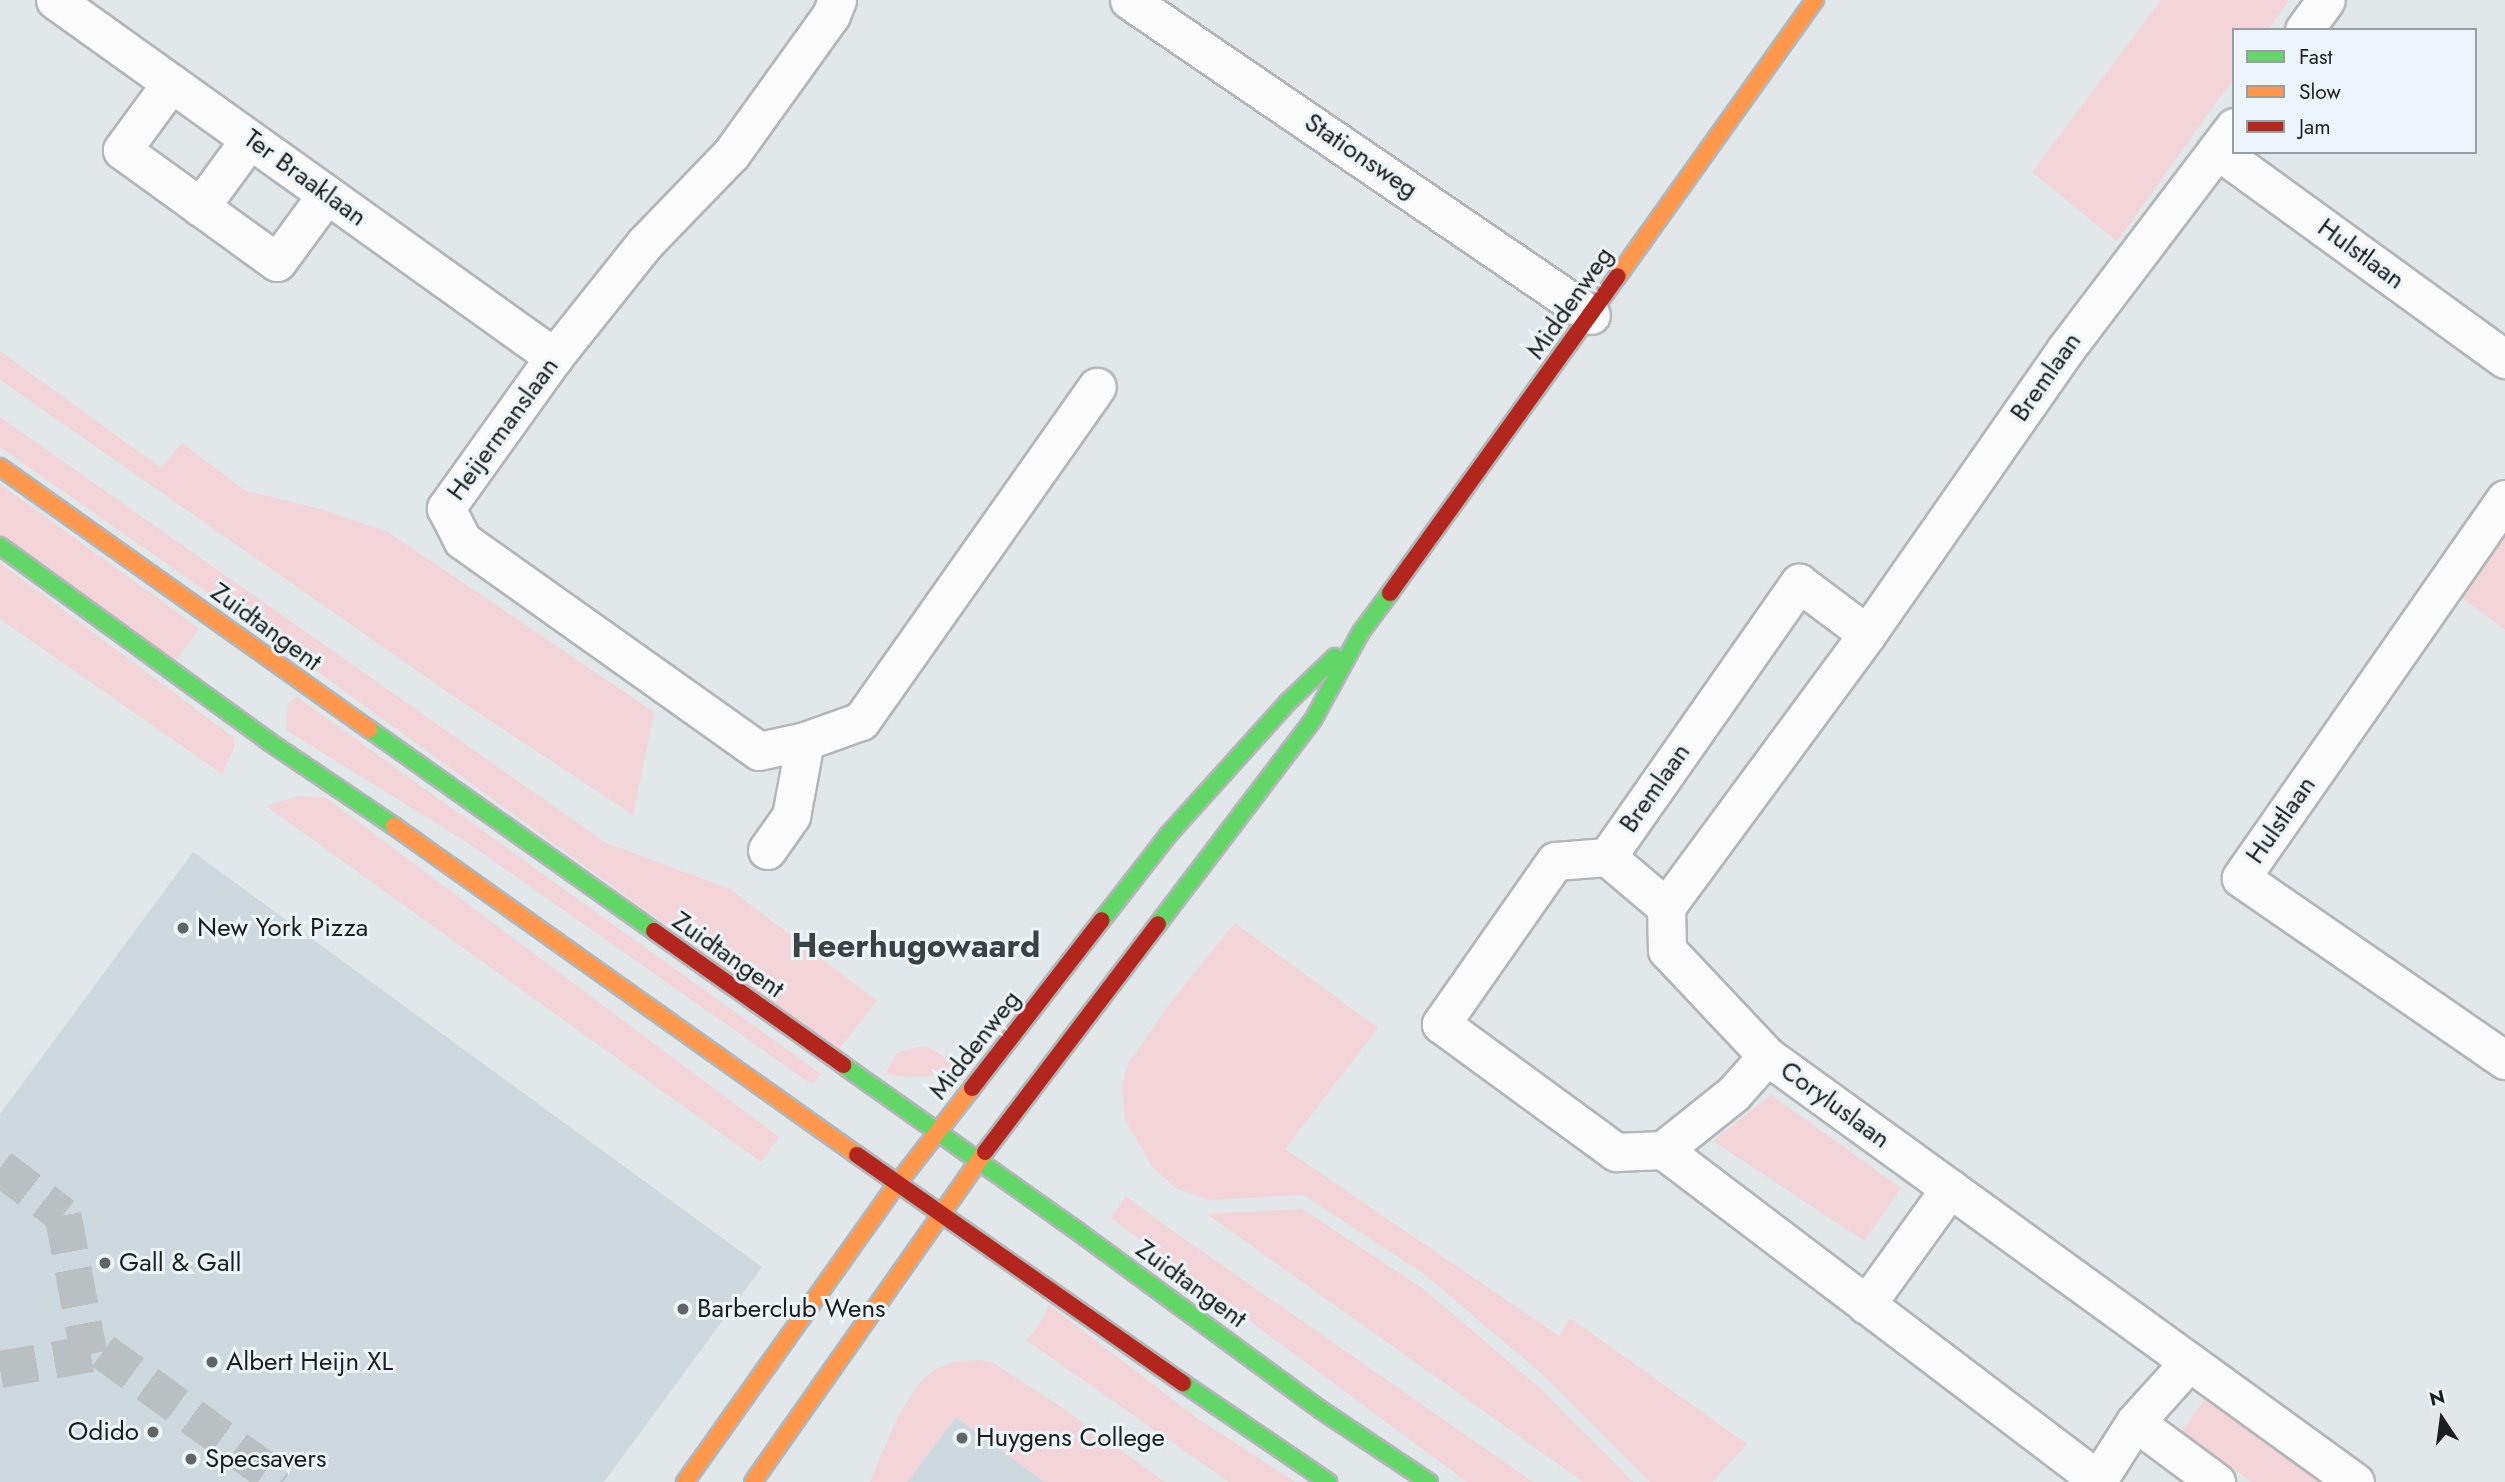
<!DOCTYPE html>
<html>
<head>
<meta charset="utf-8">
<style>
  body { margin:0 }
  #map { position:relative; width:2505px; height:1482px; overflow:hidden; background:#e2e7ea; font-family:Jost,sans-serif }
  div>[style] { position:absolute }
  .built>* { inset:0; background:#ced9df }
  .green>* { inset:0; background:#f2d4d9; transform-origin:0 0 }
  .street-tunnel>* { height:37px; margin-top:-18.5px; transform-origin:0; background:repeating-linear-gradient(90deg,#babfc2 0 37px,transparent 0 55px) }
  .roads { filter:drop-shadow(2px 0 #b2b6b8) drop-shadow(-2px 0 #b2b6b8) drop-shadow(0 2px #b2b6b8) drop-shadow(0 -2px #b2b6b8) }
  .street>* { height:37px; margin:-18.5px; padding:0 18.5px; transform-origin:18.5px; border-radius:18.5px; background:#fbfbfc }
  .fast>* { height:16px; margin:-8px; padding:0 8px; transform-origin:8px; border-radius:8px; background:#63d668 }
  .slow>* { height:16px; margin:-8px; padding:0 8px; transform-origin:8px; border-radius:8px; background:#ff974d }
  .jam>* { height:16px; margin:-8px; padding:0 8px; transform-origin:8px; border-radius:8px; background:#b3261e }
  .dots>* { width:19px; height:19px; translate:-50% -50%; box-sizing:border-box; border:4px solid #ecf5fa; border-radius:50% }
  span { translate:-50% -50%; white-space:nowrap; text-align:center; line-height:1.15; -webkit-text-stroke:6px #ecf5fa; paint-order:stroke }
  .street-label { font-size:26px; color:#1b1e20 }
  .poi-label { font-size:26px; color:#1b1e20 }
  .left { translate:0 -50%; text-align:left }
  .right { translate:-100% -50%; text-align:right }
  .district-label { font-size:33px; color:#3a4246; font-weight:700 }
  .legend { position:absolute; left:2232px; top:28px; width:245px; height:126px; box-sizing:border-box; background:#ecf5fa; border:2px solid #989fa3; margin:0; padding:9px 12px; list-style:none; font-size:21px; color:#1b1e20 }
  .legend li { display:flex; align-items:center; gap:14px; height:35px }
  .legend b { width:35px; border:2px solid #989fa3 }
  .north { position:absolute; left:2407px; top:1384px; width:70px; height:70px; -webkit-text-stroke:5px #ecf5fa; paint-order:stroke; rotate:347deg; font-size:19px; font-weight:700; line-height:28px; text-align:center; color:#1b1e20 }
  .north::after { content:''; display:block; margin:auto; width:24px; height:32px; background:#1b1e20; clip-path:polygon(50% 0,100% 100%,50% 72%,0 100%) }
</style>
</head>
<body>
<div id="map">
  <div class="built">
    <div style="clip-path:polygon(193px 852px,762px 1267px,604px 1482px,0 1482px,0 1114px)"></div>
    <div style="clip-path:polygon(956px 1417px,1045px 1482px,907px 1482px)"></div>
  </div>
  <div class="green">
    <div style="clip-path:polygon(2161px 0,2289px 0,2268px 30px,2234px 30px,2234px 78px,2117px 241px,2032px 172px)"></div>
    <div style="clip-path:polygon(0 351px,161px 468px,182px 443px,246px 491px,317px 508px,388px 532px,654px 712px,633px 815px,459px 700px,0 380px)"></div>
    <div style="clip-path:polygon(0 417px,606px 843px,730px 889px,877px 1001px,838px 1050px,240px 615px,0 447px)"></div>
    <div style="left:0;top:484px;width:246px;height:47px;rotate:36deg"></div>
    <div style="clip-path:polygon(2505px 530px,2505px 630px,2457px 594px)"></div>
    <div style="clip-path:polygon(0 563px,233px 737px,235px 746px,222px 774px,0 619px)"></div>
    <div style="clip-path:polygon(297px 697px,821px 1074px,813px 1084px,807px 1081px,468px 843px,286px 730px,288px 704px)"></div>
    <div style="clip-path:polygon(299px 796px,326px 798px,779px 1137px,761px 1162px,266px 806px)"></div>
    <div style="clip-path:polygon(1235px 923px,1378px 1028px,1285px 1149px,1559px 1336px,1570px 1318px,1747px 1444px,1712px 1482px,1650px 1482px,1542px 1374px,1424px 1274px,1304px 1195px,1209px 1200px,1176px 1188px,1153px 1168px,1125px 1120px,1122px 1087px,1128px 1064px,1170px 1003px)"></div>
    <div style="clip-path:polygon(919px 1047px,930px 1048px,949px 1060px,955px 1068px,930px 1076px,904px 1077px,885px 1074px,897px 1053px)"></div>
    <div style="clip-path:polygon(1771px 1095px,1901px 1188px,1864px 1241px,1713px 1141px)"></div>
    <div style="clip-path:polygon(1126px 1196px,1156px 1219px,1533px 1482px,1467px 1482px,1111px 1218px)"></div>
    <div style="clip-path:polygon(1302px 1209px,1422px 1288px,1540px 1388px,1633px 1482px,1583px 1482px,1207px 1214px)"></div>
    <div style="clip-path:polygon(1049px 1305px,1197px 1418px,1295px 1482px,1229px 1482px,1026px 1340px,1039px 1325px)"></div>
    <div style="clip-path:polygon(977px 1360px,992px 1362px,1058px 1405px,1165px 1482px,1044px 1482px,956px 1417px,907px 1482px,870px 1482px,896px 1420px,919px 1383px,936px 1369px,957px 1361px)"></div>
    <div style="clip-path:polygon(2206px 1398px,2331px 1482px,2252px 1482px,2181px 1432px)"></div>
  </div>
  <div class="street-tunnel">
    <div style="left:0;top:1167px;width:79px;rotate:37.3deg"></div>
    <div style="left:63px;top:1215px;width:141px;rotate:79.4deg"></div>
    <div style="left:0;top:1369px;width:105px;rotate:-9.9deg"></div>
    <div style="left:103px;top:1351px;width:222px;rotate:36.2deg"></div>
  </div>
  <div class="roads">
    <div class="street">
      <div style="left:55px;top:0;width:614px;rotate:35.58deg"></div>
      <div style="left:837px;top:0;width:16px;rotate:112deg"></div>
      <div style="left:831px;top:15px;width:171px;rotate:125.7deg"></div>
      <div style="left:731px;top:154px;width:124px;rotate:134deg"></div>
      <div style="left:645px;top:243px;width:146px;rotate:128.6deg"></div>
      <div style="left:554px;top:357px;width:186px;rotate:125.6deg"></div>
      <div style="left:446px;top:508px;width:36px;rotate:63deg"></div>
      <div style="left:462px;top:540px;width:364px;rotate:35.4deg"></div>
      <div style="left:759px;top:751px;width:47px;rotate:-12.3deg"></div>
      <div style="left:805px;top:741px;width:59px;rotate:-19.7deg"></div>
      <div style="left:861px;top:721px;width:409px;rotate:-54.8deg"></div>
      <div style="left:1129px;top:0;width:559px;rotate:34.29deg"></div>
      <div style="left:2304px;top:30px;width:37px;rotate:-54deg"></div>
      <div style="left:171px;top:83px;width:83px;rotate:126.2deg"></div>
      <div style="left:122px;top:150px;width:191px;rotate:35.9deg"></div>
      <div style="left:277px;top:262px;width:84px;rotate:-53.7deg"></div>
      <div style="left:2217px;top:150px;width:356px;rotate:36deg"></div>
      <div style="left:200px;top:207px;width:84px;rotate:-53.7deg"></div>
      <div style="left:2505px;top:499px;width:462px;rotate:124.9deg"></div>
      <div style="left:2241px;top:878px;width:321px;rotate:34.6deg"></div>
      <div style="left:767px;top:850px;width:42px;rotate:-54.8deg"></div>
      <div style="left:791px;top:816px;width:76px;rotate:-79.4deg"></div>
      <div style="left:1607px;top:857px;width:335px;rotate:-55deg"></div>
      <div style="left:1799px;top:583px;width:85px;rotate:36.9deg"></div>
      <div style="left:1666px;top:907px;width:77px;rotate:-139.7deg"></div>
      <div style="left:1607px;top:857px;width:52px;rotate:175.6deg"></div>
      <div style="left:1555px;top:861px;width:199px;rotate:125deg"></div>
      <div style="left:1441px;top:1024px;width:217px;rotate:36.2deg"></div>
      <div style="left:1616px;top:1152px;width:47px;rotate:-2.4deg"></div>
      <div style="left:1663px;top:1150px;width:90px;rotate:-38.7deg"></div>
      <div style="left:1733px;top:1094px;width:51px;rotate:-48.2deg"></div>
      <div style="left:1767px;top:1056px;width:726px;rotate:35.92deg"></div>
      <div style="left:1767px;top:1056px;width:146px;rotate:-133.3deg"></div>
      <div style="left:1667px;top:950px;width:43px;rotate:-91.3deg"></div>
      <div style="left:1666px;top:907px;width:339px;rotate:-53.6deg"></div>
      <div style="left:1867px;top:634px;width:346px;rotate:-55.1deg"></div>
      <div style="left:2065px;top:350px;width:280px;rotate:-52.8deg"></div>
      <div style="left:1663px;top:1150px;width:546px;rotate:37.18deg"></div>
      <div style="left:2098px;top:1480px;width:69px;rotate:-57.5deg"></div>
      <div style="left:2135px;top:1422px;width:81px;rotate:-48deg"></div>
      <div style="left:1866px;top:1305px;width:144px;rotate:-54.3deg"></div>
      <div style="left:2135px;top:1422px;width:101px;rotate:36.5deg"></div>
    </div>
    <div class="fast">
      <div style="left:0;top:546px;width:331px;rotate:36deg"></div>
      <div style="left:268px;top:741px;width:152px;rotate:34deg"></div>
      <div style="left:369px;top:729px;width:349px;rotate:35.3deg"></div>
      <div style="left:1102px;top:920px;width:109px;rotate:-52.1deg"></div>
      <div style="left:1169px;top:834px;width:178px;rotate:-48deg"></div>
      <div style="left:1288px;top:702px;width:65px;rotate:-43.8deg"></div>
      <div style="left:1158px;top:924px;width:256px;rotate:-52.8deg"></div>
      <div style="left:1313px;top:720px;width:100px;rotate:-61.4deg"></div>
      <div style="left:1361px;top:632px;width:49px;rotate:-53.4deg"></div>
      <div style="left:843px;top:1065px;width:286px;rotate:35.3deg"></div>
      <div style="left:1076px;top:1230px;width:304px;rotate:36.3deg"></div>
      <div style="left:1321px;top:1410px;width:130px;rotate:33.7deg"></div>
      <div style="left:1183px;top:1383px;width:176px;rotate:34.3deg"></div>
    </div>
    <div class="slow">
      <div style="left:1618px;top:276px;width:339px;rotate:-54.5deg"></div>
      <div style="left:0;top:467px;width:453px;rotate:35.4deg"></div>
      <div style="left:394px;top:826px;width:568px;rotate:35.4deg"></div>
      <div style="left:685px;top:1482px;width:366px;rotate:-54.6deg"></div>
      <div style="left:897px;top:1184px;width:122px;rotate:-52deg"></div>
      <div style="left:753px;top:1482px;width:403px;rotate:-54.9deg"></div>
    </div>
    <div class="jam">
      <div style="left:1390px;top:593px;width:390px;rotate:-54.3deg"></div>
      <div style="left:654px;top:931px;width:232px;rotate:35.3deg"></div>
      <div style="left:972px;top:1088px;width:212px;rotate:-52.3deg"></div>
      <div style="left:985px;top:1152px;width:286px;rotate:-52.8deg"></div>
      <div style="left:857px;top:1155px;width:398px;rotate:35deg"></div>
    </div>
  </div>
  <div class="dots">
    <div style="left:183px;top:928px;background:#616467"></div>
    <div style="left:105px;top:1263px;background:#616467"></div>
    <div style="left:683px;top:1309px;background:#616467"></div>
    <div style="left:212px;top:1362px;background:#616467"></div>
    <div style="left:153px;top:1432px;background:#616467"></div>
    <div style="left:962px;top:1438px;background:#616467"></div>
    <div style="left:191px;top:1459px;background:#616467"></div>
  </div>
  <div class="street-label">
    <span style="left:1361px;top:156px;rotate:34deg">Stationsweg</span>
    <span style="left:305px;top:178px;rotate:36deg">Ter Braaklaan</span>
    <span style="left:2361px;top:254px;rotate:36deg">Hulstlaan</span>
    <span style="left:1570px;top:303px;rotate:-55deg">Middenweg</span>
    <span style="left:2046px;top:377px;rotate:-55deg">Bremlaan</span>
    <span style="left:503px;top:429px;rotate:-54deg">Heijermanslaan</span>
    <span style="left:266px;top:627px;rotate:36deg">Zuidtangent</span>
    <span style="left:1655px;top:788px;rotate:-55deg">Bremlaan</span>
    <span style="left:2281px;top:820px;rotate:-55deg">Hulstlaan</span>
    <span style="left:728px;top:955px;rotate:35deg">Zuidtangent</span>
    <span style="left:975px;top:1045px;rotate:-52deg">Middenweg</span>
    <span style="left:1835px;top:1105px;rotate:36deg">Coryluslaan</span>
    <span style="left:1191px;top:1284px;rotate:36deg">Zuidtangent</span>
  </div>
  <div class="poi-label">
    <span class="left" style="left:197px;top:928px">New York Pizza</span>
    <span class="left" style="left:119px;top:1263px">Gall &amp; Gall</span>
    <span class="left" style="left:697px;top:1309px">Barberclub Wens</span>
    <span class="left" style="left:226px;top:1362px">Albert Heijn XL</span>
    <span class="right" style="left:139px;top:1432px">Odido</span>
    <span class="left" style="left:976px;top:1438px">Huygens College</span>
    <span class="left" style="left:205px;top:1459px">Specsavers</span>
  </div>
  <div class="district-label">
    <span style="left:916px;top:946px">Heerhugowaard</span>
  </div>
  <ul class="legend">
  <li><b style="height:9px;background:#63d668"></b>Fast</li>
  <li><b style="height:9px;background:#ff974d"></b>Slow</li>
  <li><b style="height:9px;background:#b3261e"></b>Jam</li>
  </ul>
  <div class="north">N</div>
</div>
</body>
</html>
